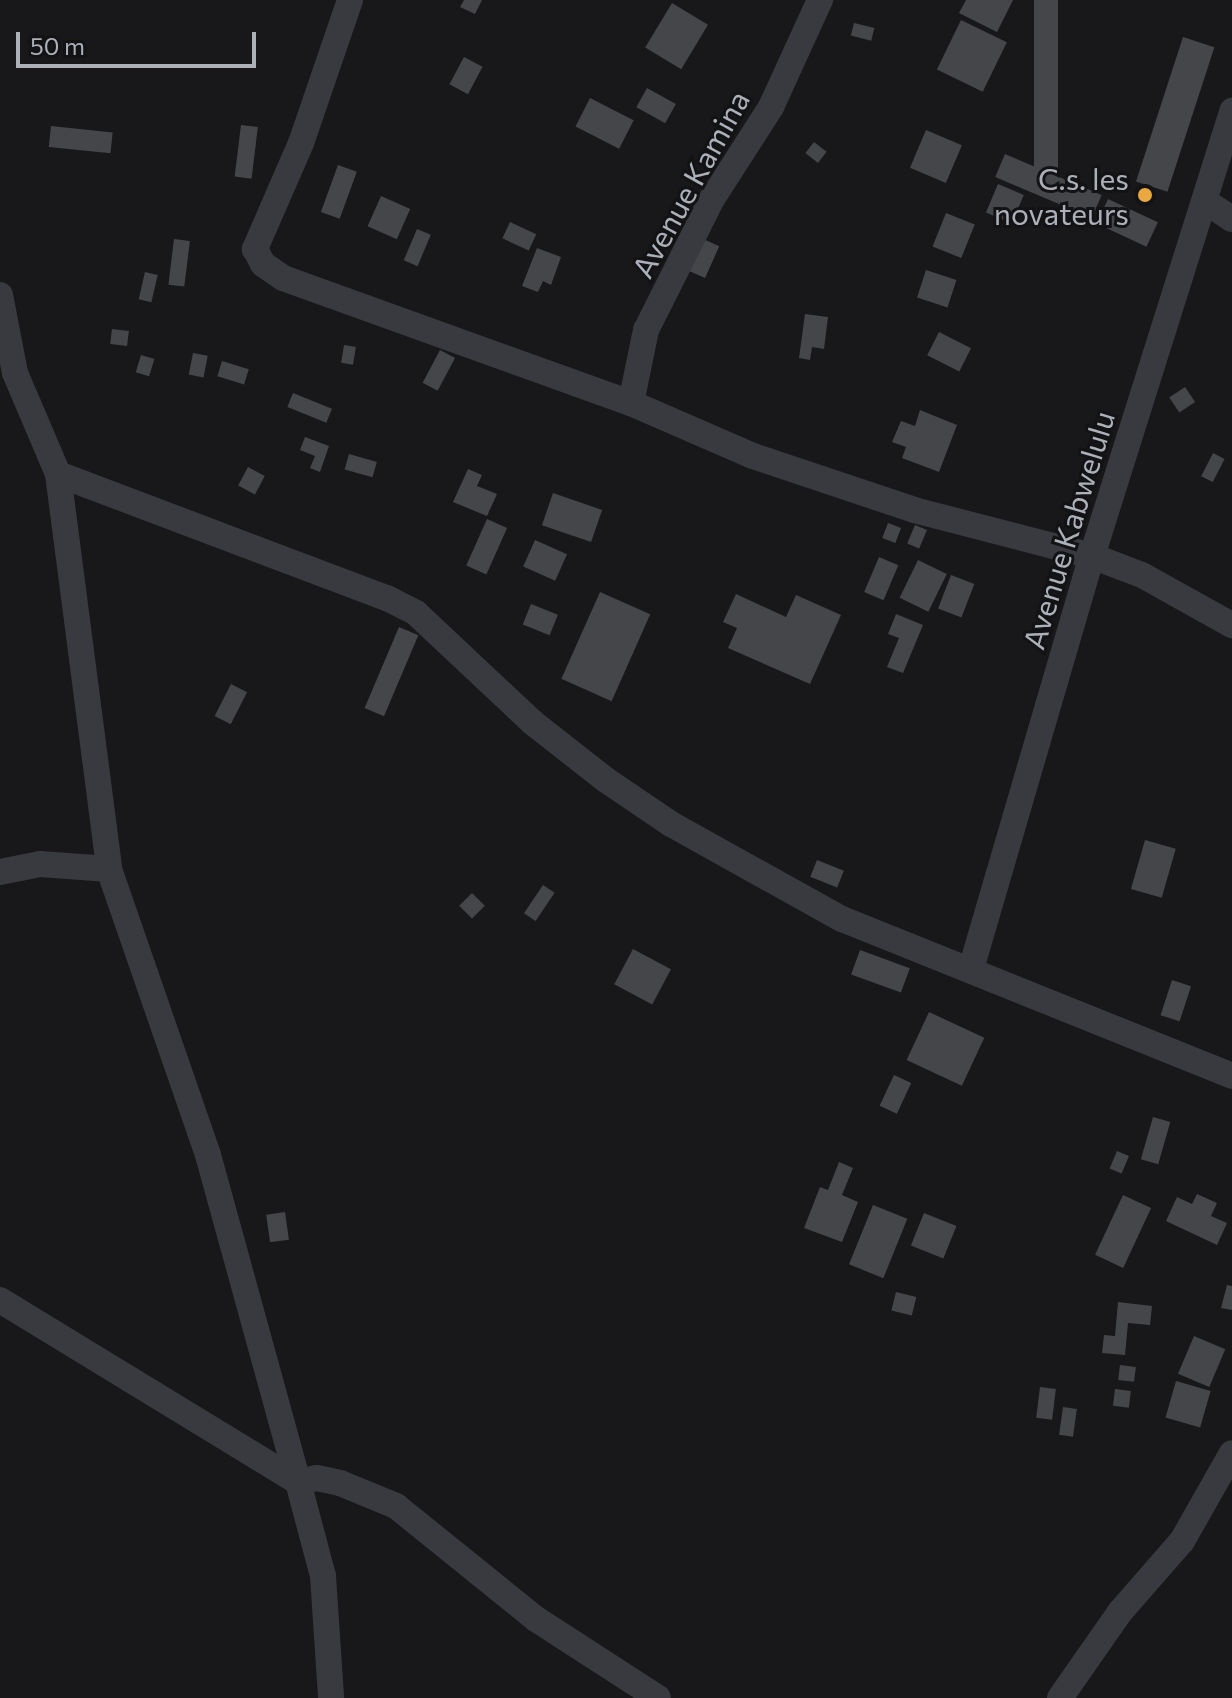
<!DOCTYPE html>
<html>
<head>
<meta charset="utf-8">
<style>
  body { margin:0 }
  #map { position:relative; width:1232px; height:1698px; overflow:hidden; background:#18181a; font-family:Commissioner,sans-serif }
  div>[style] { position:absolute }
  .building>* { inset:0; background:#45464a; transform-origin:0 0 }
  .minor>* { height:26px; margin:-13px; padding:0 13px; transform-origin:13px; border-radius:13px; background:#393a3f }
  .dots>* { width:22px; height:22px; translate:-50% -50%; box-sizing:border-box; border:4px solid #131315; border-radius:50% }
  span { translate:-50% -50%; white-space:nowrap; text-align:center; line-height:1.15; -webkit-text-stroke:6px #131315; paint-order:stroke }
  .poi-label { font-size:30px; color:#abb0b9 }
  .right { translate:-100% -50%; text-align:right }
  .street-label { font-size:30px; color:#abb0b9 }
  .scale { position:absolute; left:16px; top:32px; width:240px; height:36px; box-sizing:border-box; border:4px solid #abb0b9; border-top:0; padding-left:10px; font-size:24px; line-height:28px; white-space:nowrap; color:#abb0b9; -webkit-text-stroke:6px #131315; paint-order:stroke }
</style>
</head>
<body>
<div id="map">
  <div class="building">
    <div style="clip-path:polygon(464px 0,482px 0,475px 14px,460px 7px)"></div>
    <div style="clip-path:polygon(966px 0,1013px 0,997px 32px,959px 13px)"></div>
    <div style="left:1034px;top:0;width:24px;height:175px"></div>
    <div style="left:672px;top:3px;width:42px;height:52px;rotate:31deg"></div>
    <div style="left:961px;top:20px;width:51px;height:55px;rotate:26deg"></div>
    <div style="left:854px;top:23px;width:21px;height:13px;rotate:14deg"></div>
    <div style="left:1183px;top:37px;width:33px;height:152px;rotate:18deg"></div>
    <div style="left:464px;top:57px;width:21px;height:31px;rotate:28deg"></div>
    <div style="left:647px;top:88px;width:33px;height:22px;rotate:29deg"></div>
    <div style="left:590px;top:98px;width:49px;height:32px;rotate:27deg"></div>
    <div style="left:241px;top:125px;width:17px;height:52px;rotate:7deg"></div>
    <div style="left:51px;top:126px;width:62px;height:21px;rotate:6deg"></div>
    <div style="left:926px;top:130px;width:39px;height:41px;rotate:23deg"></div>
    <div style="left:814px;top:142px;width:16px;height:14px;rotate:38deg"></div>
    <div style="left:1005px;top:154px;width:105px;height:25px;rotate:23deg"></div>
    <div style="left:338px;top:165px;width:20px;height:50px;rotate:20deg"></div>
    <div style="left:998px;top:184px;width:28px;height:31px;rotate:23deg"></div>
    <div style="left:381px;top:196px;width:32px;height:33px;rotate:24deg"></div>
    <div style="left:1108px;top:199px;width:55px;height:27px;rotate:25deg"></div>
    <div style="left:946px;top:213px;width:31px;height:36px;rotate:22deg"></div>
    <div style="left:510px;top:222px;width:29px;height:18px;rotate:25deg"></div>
    <div style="left:417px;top:229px;width:15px;height:34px;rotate:23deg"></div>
    <div style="left:701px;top:238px;width:20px;height:35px;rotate:24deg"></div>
    <div style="left:174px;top:239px;width:16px;height:46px;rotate:7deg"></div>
    <div style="clip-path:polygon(537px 248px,561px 257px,551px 285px,543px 281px,538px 292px,522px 286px)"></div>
    <div style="left:926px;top:270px;width:32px;height:29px;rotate:18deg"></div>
    <div style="left:145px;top:272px;width:13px;height:28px;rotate:13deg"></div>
    <div style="clip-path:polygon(805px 314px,828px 317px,824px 349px,812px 347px,810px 360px,799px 358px)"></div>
    <div style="left:112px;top:329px;width:17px;height:15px;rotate:7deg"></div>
    <div style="left:939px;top:332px;width:36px;height:26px;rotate:27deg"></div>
    <div style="left:344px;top:345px;width:12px;height:18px;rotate:9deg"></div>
    <div style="left:440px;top:350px;width:17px;height:37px;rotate:28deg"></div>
    <div style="left:193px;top:353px;width:15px;height:22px;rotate:11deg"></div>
    <div style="left:141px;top:355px;width:14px;height:18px;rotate:17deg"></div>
    <div style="left:222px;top:361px;width:28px;height:16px;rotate:17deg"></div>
    <div style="left:1185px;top:387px;width:18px;height:19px;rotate:56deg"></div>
    <div style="left:293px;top:393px;width:42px;height:15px;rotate:22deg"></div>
    <div style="clip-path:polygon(920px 410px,957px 425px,939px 472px,902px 458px,906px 447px,892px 442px,901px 421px,915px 426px)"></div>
    <div style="clip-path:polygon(305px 437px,329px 446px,320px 472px,310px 468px,315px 456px,300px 450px)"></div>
    <div style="left:1213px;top:453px;width:13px;height:26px;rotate:27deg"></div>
    <div style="left:349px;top:454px;width:29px;height:16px;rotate:16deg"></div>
    <div style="left:248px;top:467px;width:19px;height:21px;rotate:28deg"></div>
    <div style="clip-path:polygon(468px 469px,482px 475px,477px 486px,497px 494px,487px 516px,453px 502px)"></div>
    <div style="left:553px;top:493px;width:52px;height:34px;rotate:19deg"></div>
    <div style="left:487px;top:519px;width:22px;height:51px;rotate:24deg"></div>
    <div style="left:888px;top:523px;width:14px;height:16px;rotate:21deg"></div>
    <div style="left:915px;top:525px;width:13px;height:20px;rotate:23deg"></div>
    <div style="left:535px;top:540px;width:35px;height:29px;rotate:24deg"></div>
    <div style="left:879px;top:557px;width:21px;height:38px;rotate:23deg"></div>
    <div style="left:918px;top:560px;width:32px;height:42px;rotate:26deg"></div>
    <div style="left:951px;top:575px;width:25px;height:36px;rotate:21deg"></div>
    <div style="left:600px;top:592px;width:55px;height:95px;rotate:24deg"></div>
    <div style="clip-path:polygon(736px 594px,786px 617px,796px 595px,841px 615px,810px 684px,728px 648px,737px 628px,723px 622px)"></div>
    <div style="left:531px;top:604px;width:29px;height:22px;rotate:22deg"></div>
    <div style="clip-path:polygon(896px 614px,923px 625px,903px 673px,887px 667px,899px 638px,888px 634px)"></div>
    <div style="left:399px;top:627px;width:21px;height:88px;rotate:23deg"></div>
    <div style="left:231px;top:684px;width:18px;height:36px;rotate:27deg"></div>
    <div style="left:1145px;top:840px;width:32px;height:51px;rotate:16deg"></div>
    <div style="left:817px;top:860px;width:29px;height:18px;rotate:22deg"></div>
    <div style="left:543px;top:885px;width:14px;height:34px;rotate:34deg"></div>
    <div style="left:472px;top:893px;width:18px;height:18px;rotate:45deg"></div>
    <div style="left:633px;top:949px;width:43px;height:40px;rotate:28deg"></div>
    <div style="left:860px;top:950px;width:53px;height:26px;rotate:20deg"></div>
    <div style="left:1172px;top:980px;width:20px;height:37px;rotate:18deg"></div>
    <div style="left:929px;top:1012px;width:61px;height:53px;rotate:25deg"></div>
    <div style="left:894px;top:1075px;width:19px;height:34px;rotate:25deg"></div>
    <div style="left:1153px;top:1117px;width:18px;height:44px;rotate:16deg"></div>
    <div style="left:1117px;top:1151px;width:13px;height:19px;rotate:23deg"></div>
    <div style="clip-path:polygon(839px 1162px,853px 1168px,842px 1195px,858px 1202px,842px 1242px,804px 1228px,820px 1187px,828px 1190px)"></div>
    <div style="clip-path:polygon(1197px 1194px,1217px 1203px,1211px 1216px,1227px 1223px,1217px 1245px,1166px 1221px,1177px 1197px,1192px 1204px)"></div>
    <div style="left:1123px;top:1195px;width:31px;height:66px;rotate:25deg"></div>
    <div style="left:873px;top:1205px;width:37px;height:64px;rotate:22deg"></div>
    <div style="left:285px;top:1212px;width:28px;height:19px;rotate:82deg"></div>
    <div style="left:924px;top:1213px;width:35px;height:35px;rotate:22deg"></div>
    <div style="clip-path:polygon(1227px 1285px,1232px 1286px,1232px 1310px,1221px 1308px)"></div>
    <div style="left:896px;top:1292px;width:21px;height:19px;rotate:14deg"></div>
    <div style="clip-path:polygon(1118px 1302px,1152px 1306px,1150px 1325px,1128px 1323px,1125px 1355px,1102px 1353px,1104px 1335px,1115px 1336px)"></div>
    <div style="left:1194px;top:1336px;width:34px;height:41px;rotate:23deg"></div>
    <div style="left:1120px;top:1365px;width:16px;height:15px;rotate:7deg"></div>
    <div style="left:1176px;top:1381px;width:36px;height:38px;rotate:16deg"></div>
    <div style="left:1040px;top:1387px;width:16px;height:31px;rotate:7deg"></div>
    <div style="left:1115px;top:1389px;width:16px;height:17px;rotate:7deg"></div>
    <div style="left:1063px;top:1407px;width:14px;height:28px;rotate:8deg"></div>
  </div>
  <div class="minor">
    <div style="left:350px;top:0;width:151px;rotate:108.9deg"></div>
    <div style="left:301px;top:143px;width:116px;rotate:113.5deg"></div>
    <div style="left:255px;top:249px;width:17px;rotate:62deg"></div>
    <div style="left:263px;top:264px;width:24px;rotate:35deg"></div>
    <div style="left:283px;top:278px;width:370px;rotate:19.8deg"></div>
    <div style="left:631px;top:403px;width:133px;rotate:23.5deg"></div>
    <div style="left:753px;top:456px;width:170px;rotate:18.5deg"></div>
    <div style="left:914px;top:510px;width:184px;rotate:14.5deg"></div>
    <div style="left:1092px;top:556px;width:53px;rotate:20.8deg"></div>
    <div style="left:1142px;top:575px;width:103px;rotate:29.1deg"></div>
    <div style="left:1205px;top:201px;width:32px;rotate:34deg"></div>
    <div style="left:0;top:295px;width:79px;rotate:79.1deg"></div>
    <div style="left:15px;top:373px;width:110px;rotate:66.9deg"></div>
    <div style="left:58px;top:474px;width:398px;rotate:82.6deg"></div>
    <div style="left:109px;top:869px;width:303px;rotate:70.9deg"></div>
    <div style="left:208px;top:1155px;width:339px;rotate:74.6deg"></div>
    <div style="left:298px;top:1482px;width:97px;rotate:75.1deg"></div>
    <div style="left:323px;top:1576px;width:122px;rotate:86.2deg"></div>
    <div style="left:631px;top:403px;width:75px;rotate:-78.4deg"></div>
    <div style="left:646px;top:330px;width:147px;rotate:-63.3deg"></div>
    <div style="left:712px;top:199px;width:109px;rotate:-57.3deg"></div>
    <div style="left:771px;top:107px;width:118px;rotate:-65.4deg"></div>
    <div style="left:58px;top:474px;width:352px;rotate:20.7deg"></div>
    <div style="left:387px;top:598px;width:33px;rotate:27deg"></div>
    <div style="left:416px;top:613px;width:159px;rotate:43.2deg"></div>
    <div style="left:532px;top:722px;width:94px;rotate:38.1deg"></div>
    <div style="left:606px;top:780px;width:78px;rotate:34.1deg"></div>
    <div style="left:671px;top:824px;width:196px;rotate:29.1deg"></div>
    <div style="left:842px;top:919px;width:420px;rotate:21.9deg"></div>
    <div style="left:0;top:872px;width:41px;rotate:-11.3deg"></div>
    <div style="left:40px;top:864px;width:69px;rotate:4.1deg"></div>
    <div style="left:971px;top:969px;width:430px;rotate:-73.7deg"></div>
    <div style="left:1092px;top:556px;width:467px;rotate:-72.5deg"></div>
    <div style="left:0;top:1300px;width:349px;rotate:31.4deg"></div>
    <div style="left:298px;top:1482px;width:19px;rotate:-12deg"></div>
    <div style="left:317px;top:1478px;width:24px;rotate:12deg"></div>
    <div style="left:340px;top:1483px;width:61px;rotate:22.3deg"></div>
    <div style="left:396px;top:1506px;width:180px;rotate:38.9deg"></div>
    <div style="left:536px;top:1619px;width:145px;rotate:32.9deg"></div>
    <div style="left:1060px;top:1698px;width:105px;rotate:-55.1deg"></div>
    <div style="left:1120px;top:1612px;width:94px;rotate:-48.9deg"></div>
    <div style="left:1182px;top:1541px;width:101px;rotate:-60.4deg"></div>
  </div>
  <div class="dots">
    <div style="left:1145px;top:195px;background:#eaa940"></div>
  </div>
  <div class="poi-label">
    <span class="right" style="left:1129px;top:195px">C.s. les<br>novateurs</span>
  </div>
  <div class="street-label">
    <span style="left:690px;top:184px;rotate:-61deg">Avenue Kamina</span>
    <span style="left:1068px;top:530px;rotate:-73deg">Avenue Kabwelulu</span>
  </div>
  <div class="scale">50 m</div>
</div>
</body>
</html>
